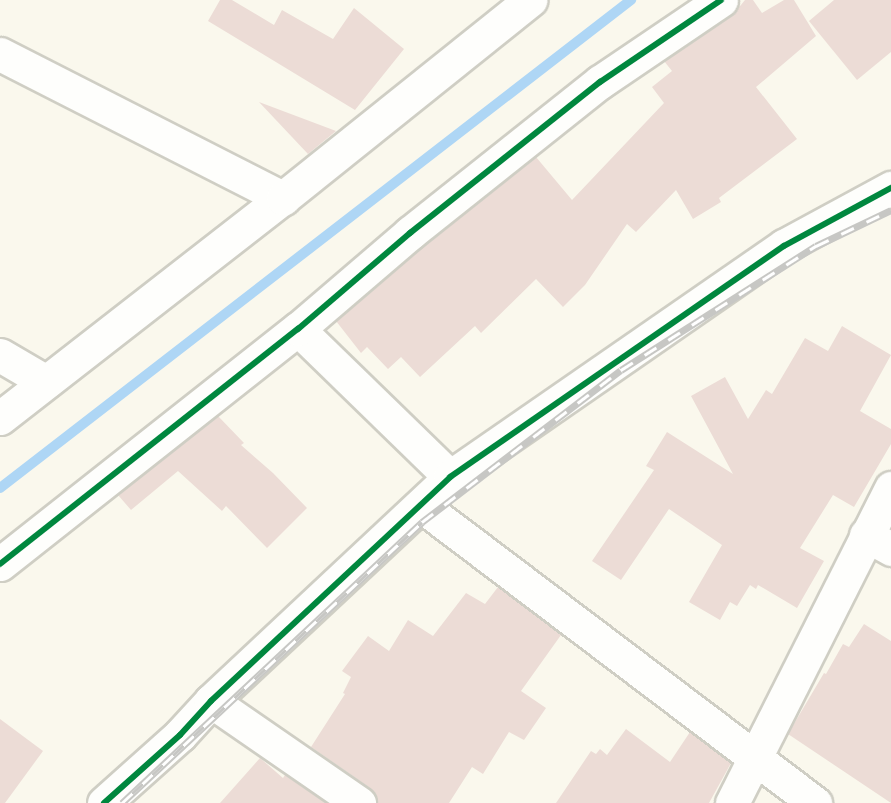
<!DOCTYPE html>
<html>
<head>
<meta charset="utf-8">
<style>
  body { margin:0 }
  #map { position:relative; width:891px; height:803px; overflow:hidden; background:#faf8ed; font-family:Literata,serif }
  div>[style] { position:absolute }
  .stream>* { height:10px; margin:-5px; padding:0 5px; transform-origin:5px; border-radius:5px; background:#aed6f5 }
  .building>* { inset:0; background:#ecdcd6 }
  .roads { filter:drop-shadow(2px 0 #cfcec4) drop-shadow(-2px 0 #cfcec4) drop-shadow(0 2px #cfcec4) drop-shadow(0 -2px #cfcec4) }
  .minor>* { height:33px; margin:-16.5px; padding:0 16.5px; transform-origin:16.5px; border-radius:16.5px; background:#fefefc }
  .rail>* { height:7px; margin-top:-3.5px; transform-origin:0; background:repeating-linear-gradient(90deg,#fff 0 14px,#c7c7c4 0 28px); box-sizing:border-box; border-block:2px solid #c7c7c4 }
  .cycleway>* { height:6px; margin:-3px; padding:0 3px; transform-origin:3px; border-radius:3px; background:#00873e }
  span { translate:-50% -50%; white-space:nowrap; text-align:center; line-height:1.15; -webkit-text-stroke:4.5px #fff; paint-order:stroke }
</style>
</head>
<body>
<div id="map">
  <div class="stream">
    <div style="left:0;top:488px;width:798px;rotate:-37.72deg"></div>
  </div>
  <div class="building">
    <div style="clip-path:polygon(220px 0,232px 0,274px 25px,282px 10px,333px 39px,354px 8px,404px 49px,355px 110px,208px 21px)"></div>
    <div style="clip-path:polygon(745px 0,753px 0,762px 13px,784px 0,794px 0,816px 36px,756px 87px,797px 139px,719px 198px,721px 202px,693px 219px,676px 190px,636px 232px,627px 224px,585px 285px,563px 307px,536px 279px,481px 333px,475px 326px,420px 377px,401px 357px,388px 369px,367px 347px,361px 353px,336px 321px,422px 247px,536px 157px,572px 200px,664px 103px,652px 87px,672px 71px,664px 61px,732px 16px)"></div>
    <div style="clip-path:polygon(834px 0,891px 0,891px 52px,857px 80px,809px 21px)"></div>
    <div style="clip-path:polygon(259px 102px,336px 131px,308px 154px)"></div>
    <div style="clip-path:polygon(842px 326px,891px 355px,860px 411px,891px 429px,891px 444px,854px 507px,833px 495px,800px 548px,824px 561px,797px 608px,758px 585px,756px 589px,750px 585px,737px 606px,730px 602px,720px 620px,689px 602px,722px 545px,669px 509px,621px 580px,592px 561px,654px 470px,646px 466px,667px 432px,733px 474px,691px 396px,725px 377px,748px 419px,766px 390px,772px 394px,805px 338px,828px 351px)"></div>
    <div style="clip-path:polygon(218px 416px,244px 443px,241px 445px,273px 473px,307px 508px,267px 548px,226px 506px,222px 511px,178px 471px,131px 510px,118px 495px)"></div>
    <div style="clip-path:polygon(498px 587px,561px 635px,521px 691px,546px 708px,524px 740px,509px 732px,483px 774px,472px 767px,449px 803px,377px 803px,376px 794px,370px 788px,311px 747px,345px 694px,343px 693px,351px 677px,342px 671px,368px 636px,389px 651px,408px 620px,433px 636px,466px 593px,485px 604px)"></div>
    <div style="clip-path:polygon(864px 624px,891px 641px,891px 803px,788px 734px,824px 673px,826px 674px,843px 644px,849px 647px)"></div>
    <div style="clip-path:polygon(0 719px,43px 751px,5px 803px,0 803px)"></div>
    <div style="clip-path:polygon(626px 729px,670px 762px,690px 732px,731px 763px,709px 803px,556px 803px,591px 751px,596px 754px,600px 749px,607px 755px)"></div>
    <div style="clip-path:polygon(260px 758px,283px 778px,285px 775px,326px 803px,220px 803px)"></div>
  </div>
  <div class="roads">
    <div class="minor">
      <div style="left:0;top:54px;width:318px;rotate:27deg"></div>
      <div style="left:298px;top:329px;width:212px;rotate:44.2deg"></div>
      <div style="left:0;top:355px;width:53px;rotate:30.4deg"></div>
      <div style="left:0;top:418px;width:358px;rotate:-37.9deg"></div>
      <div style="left:283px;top:198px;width:317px;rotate:-38.7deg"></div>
      <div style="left:422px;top:506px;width:493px;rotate:37.1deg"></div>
      <div style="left:866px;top:535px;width:29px;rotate:29deg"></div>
      <div style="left:0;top:564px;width:380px;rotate:-38.3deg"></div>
      <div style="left:298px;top:329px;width:148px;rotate:-40.6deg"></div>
      <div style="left:410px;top:233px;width:243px;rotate:-38.5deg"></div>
      <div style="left:600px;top:82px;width:146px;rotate:-34.1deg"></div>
      <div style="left:211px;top:701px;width:180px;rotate:34.6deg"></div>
      <div style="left:104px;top:803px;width:102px;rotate:-41.8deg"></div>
      <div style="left:180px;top:735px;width:46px;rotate:-47.6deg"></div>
      <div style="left:211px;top:701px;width:328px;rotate:-43.1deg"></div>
      <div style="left:450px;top:477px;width:406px;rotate:-34.7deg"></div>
      <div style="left:784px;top:246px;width:122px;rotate:-28.5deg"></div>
      <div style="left:732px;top:803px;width:353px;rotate:-63.2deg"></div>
    </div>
  </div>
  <div class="rail">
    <div style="left:122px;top:803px;width:411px;rotate:-43.1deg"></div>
    <div style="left:422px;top:522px;width:250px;rotate:-37.4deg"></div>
    <div style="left:621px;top:370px;width:231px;rotate:-32.5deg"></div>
    <div style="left:816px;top:246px;width:83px;rotate:-25.6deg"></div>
  </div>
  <div class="cycleway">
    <div style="left:0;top:564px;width:380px;rotate:-38.3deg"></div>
    <div style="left:298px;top:329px;width:148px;rotate:-40.6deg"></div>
    <div style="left:410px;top:233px;width:243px;rotate:-38.5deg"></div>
    <div style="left:600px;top:82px;width:146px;rotate:-34.1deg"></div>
    <div style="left:104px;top:803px;width:102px;rotate:-41.8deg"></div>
    <div style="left:180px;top:735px;width:46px;rotate:-47.6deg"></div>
    <div style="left:211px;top:701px;width:328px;rotate:-43.1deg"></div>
    <div style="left:450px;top:477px;width:406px;rotate:-34.7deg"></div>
    <div style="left:784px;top:246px;width:122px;rotate:-28.5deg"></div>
  </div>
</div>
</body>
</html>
